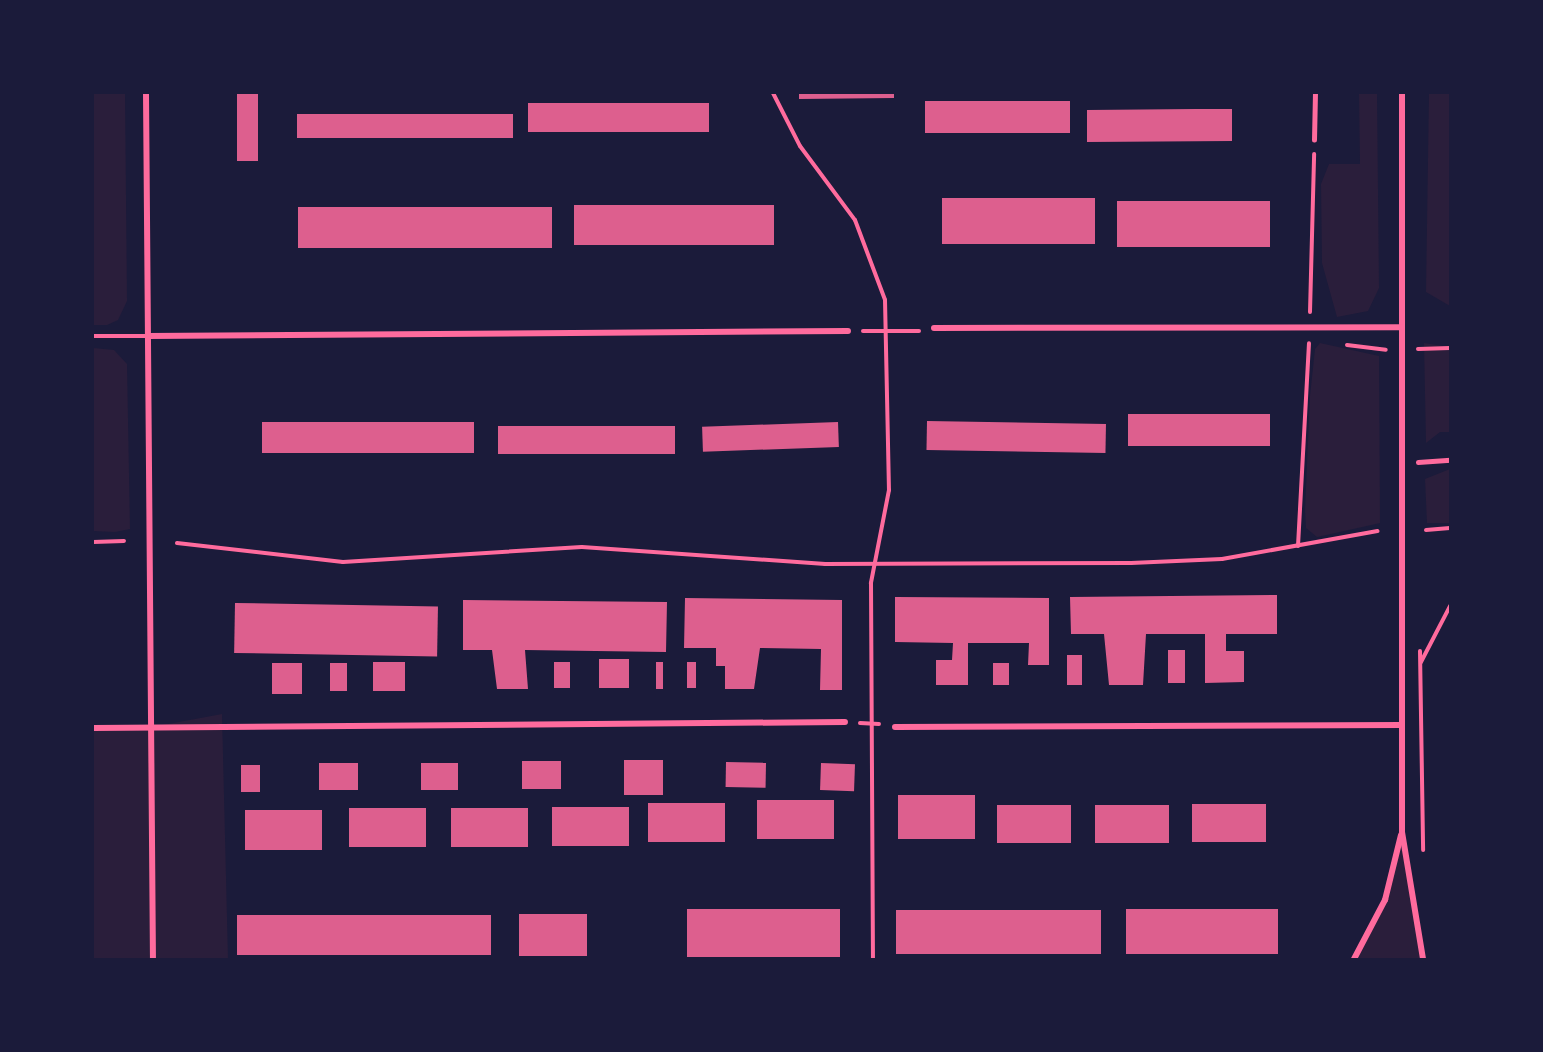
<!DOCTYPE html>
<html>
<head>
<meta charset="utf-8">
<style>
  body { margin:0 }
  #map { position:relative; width:1543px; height:1052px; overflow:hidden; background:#1b1b3a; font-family:Ubuntu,sans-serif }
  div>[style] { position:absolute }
  .green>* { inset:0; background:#2a1e3b }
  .building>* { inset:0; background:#dd5f8e; transform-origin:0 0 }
  .path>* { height:4px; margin:-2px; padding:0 2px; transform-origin:2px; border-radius:2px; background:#ff6b9d }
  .service>* { height:4.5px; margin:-2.25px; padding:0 2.25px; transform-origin:2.25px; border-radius:2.25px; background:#ff6b9d }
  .minor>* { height:6px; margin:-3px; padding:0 3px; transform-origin:3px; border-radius:3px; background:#ff6b9d }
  span { translate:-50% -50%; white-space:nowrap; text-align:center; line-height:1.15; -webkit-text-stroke:4.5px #1b1b3a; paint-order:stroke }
  .frame { position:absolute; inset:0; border:94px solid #1b1b3a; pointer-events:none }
</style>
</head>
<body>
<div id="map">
  <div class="green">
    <div style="clip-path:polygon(93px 93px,125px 93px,127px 301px,118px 320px,107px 325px,93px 325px)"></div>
    <div style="clip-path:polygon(1359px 93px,1377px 93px,1379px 288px,1368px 311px,1337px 317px,1322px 263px,1321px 184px,1329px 164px,1360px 164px)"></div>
    <div style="clip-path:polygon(1429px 93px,1450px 93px,1450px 306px,1426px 292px)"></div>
    <div style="clip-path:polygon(1320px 343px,1379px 356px,1380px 523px,1317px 537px,1306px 528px,1305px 510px,1310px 396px,1315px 349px)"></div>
    <div style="clip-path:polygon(1424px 343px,1450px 347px,1450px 432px,1440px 432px,1426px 443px)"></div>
    <div style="clip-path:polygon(93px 348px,114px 350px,127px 364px,130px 529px,115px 532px,93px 531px)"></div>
    <div style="clip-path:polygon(1450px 469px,1450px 523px,1427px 523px,1425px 479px)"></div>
    <div style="clip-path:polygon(222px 714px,228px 959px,93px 959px,93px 727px,152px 727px)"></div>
    <div style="clip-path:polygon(1401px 837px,1424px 959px,1353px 959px,1383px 902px)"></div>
  </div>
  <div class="building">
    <div style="left:237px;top:93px;width:21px;height:68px"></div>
    <div style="clip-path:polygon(799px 93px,894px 93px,894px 98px,799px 99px)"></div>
    <div style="left:925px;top:101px;width:145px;height:32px"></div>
    <div style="left:709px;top:103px;width:29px;height:181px;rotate:90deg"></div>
    <div style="clip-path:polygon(1195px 109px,1232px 109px,1232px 141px,1087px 142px,1087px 110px)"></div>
    <div style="left:513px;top:114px;width:24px;height:216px;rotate:90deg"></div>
    <div style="left:1095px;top:198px;width:46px;height:153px;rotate:90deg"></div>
    <div style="left:1270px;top:201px;width:46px;height:153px;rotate:90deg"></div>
    <div style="left:774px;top:205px;width:40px;height:200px;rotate:90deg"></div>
    <div style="left:298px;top:207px;width:254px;height:41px"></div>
    <div style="left:1270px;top:414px;width:32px;height:142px;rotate:90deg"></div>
    <div style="left:927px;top:421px;width:179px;height:29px;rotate:1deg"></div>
    <div style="left:262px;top:422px;width:212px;height:31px"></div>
    <div style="left:838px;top:422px;width:25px;height:136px;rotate:88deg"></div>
    <div style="left:675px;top:426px;width:28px;height:177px;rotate:90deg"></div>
    <div style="clip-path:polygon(1277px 595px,1277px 634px,1226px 634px,1226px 651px,1244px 651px,1244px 682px,1205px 683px,1205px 634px,1146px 634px,1143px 685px,1109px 685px,1104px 634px,1071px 634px,1070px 597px)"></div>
    <div style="clip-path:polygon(895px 597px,1049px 598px,1049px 665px,1028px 665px,1029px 643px,968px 643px,968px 685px,936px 685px,936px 660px,952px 660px,953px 643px,895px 642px)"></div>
    <div style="clip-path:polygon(685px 598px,842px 600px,842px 690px,820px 690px,821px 649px,760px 648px,754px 689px,725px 689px,725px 666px,716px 666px,716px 648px,684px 648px)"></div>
    <div style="clip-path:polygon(463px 600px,667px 602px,666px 652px,525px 650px,528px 689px,497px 689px,492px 650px,463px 650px)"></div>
    <div style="left:235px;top:603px;width:203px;height:50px;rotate:1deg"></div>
    <div style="left:1168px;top:650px;width:17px;height:33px"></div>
    <div style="left:1067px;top:655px;width:15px;height:30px"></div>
    <div style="left:599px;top:659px;width:30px;height:29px"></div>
    <div style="left:373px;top:662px;width:32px;height:29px"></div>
    <div style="left:554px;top:662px;width:16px;height:26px"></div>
    <div style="left:656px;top:662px;width:7px;height:27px"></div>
    <div style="left:687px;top:662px;width:9px;height:26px"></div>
    <div style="left:272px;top:663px;width:30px;height:31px"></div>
    <div style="left:330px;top:663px;width:17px;height:28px"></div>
    <div style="left:993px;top:663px;width:16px;height:22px"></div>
    <div style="left:624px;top:760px;width:39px;height:35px"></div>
    <div style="left:522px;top:761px;width:39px;height:28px"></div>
    <div style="left:726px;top:762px;width:40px;height:25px;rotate:1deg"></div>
    <div style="left:319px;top:763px;width:39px;height:27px"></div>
    <div style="left:421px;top:763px;width:37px;height:27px"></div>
    <div style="left:821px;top:763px;width:34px;height:27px;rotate:2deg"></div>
    <div style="left:241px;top:765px;width:19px;height:27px"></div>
    <div style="left:898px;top:795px;width:77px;height:44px"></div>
    <div style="left:757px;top:800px;width:77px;height:39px"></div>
    <div style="left:648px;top:803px;width:77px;height:39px"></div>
    <div style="left:1192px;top:804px;width:74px;height:38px"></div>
    <div style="left:997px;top:805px;width:74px;height:38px"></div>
    <div style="left:1095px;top:805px;width:74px;height:38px"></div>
    <div style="left:552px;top:807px;width:77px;height:39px"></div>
    <div style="left:349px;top:808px;width:77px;height:39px"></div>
    <div style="left:451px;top:808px;width:77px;height:39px"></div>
    <div style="left:245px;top:810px;width:77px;height:40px"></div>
    <div style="left:840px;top:909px;width:48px;height:153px;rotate:90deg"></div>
    <div style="left:1278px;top:909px;width:45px;height:152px;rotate:90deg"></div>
    <div style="left:896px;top:910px;width:205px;height:44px"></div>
    <div style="left:519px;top:914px;width:68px;height:42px"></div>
    <div style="left:491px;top:915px;width:40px;height:254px;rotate:90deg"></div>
  </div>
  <div class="path">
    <div style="left:773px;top:93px;width:59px;rotate:63deg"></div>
    <div style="left:800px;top:146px;width:92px;rotate:53.4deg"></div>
    <div style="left:855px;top:220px;width:85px;rotate:69.4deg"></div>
    <div style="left:885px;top:300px;width:190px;rotate:88.8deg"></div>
    <div style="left:889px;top:490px;width:95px;rotate:101deg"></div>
    <div style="left:871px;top:583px;width:376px;rotate:89.7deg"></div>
    <div style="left:1310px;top:312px;width:158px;rotate:-88.5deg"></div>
    <div style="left:863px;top:331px;width:56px"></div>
    <div style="left:1347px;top:345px;width:39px;rotate:7deg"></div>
    <div style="left:1418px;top:349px;width:32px;rotate:-2deg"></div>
    <div style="left:1426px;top:530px;width:24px;rotate:-5deg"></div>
    <div style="left:93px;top:542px;width:31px;rotate:-2deg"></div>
    <div style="left:177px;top:543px;width:167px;rotate:6.5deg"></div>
    <div style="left:343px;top:562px;width:239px;rotate:-3.6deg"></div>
    <div style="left:582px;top:547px;width:244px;rotate:4deg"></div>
    <div style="left:825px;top:564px;width:306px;rotate:-0.2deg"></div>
    <div style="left:1131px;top:563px;width:91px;rotate:-2.5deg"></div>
    <div style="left:1222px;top:559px;width:158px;rotate:-10.2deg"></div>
    <div style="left:1298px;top:546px;width:203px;rotate:-86.9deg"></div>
    <div style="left:1420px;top:651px;width:199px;rotate:89.1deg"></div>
    <div style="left:1421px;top:662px;width:63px;rotate:-62.6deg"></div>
    <div style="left:860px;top:723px;width:19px;rotate:3deg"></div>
  </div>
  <div class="service">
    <div style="left:1314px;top:140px;width:47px;rotate:-88.8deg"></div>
    <div style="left:93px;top:336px;width:55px"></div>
    <div style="left:1418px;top:462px;width:32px;rotate:-4deg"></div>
  </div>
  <div class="minor">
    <div style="left:146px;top:93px;width:866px;rotate:89.54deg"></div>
    <div style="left:1402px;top:93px;width:739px;rotate:90deg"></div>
    <div style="left:1402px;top:832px;width:129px;rotate:80.6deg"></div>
    <div style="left:934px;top:328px;width:468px;rotate:-0.1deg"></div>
    <div style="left:148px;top:336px;width:700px;rotate:-0.41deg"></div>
    <div style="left:895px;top:727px;width:507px;rotate:-0.23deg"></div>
    <div style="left:93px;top:728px;width:752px;rotate:-0.46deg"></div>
    <div style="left:1354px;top:959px;width:67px;rotate:-62.3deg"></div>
    <div style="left:1385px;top:900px;width:67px;rotate:-76.2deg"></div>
  </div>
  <div class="frame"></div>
</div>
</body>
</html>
